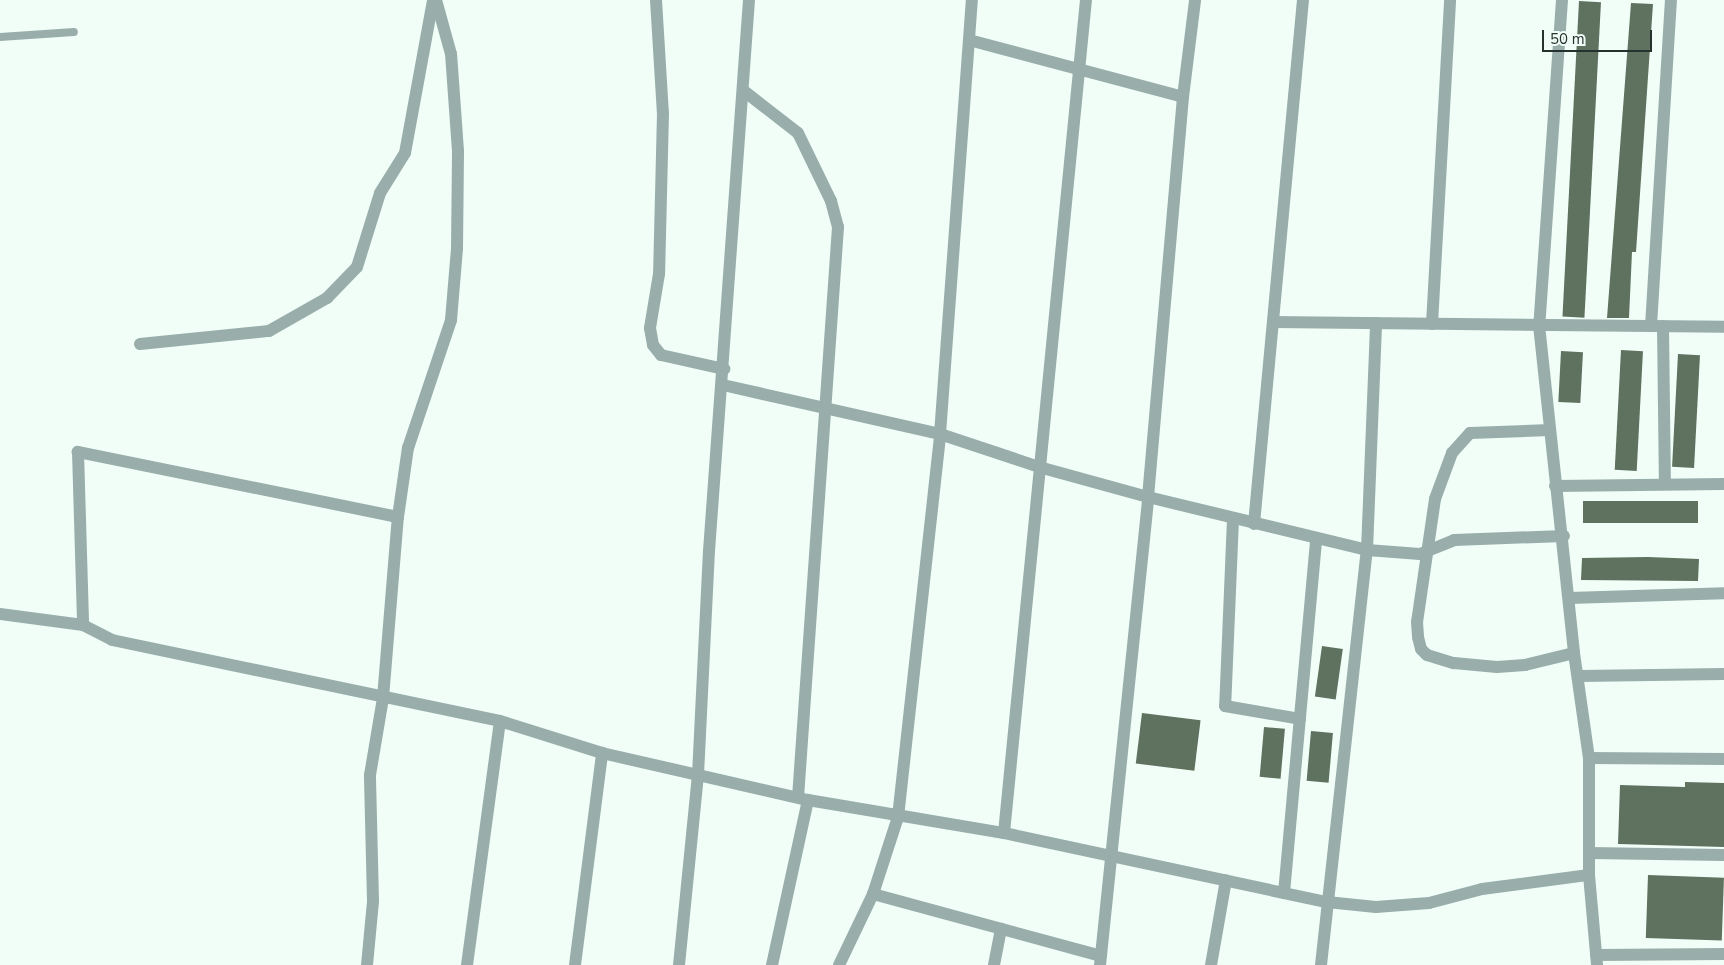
<!DOCTYPE html>
<html>
<head>
<meta charset="utf-8">
<style>
  body { margin:0 }
  #map { position:relative; width:1724px; height:965px; overflow:hidden; background:#f1fef8; font-family:"Nunito Sans",sans-serif }
  div>[style] { position:absolute }
  .building>* { inset:0; background:#5e725f; transform-origin:0 0 }
  .service>* { height:8px; margin:-4px; padding:0 4px; transform-origin:4px; border-radius:4px; background:#99aeab }
  .minor>* { height:12px; margin:-6px; padding:0 6px; transform-origin:6px; border-radius:6px; background:#99aeab }
  span { translate:-50% -50%; white-space:nowrap; text-align:center; line-height:1.15; -webkit-text-stroke:5px #f1fef8; paint-order:stroke }
  .scale { position:absolute; left:1542px; top:30px; width:110px; height:22px; box-sizing:border-box; border:2px solid #26322d; border-top:0; padding-left:6px; font-size:15px; line-height:18px; white-space:nowrap; color:#26322d; -webkit-text-stroke:4px #f1fef8; paint-order:stroke }
</style>
</head>
<body>
<div id="map">
  <div class="building">
    <div style="left:1579px;top:1px;width:22px;height:316px;rotate:3deg"></div>
    <div style="clip-path:polygon(1631px 3px,1653px 4px,1636px 252px,1632px 252px,1629px 318px,1607px 318px)"></div>
    <div style="left:1621px;top:350px;width:22px;height:120px;rotate:3deg"></div>
    <div style="left:1561px;top:351px;width:22px;height:51px;rotate:3deg"></div>
    <div style="left:1678px;top:354px;width:22px;height:113px;rotate:3deg"></div>
    <div style="left:1583px;top:501px;width:115px;height:22px"></div>
    <div style="clip-path:polygon(1648px 557px,1699px 559px,1698px 581px,1581px 580px,1582px 558px)"></div>
    <div style="left:1322px;top:646px;width:21px;height:51px;rotate:8deg"></div>
    <div style="left:1142px;top:713px;width:59px;height:51px;rotate:7deg"></div>
    <div style="left:1264px;top:727px;width:21px;height:50px;rotate:5deg"></div>
    <div style="left:1311px;top:731px;width:22px;height:50px;rotate:5deg"></div>
    <div style="clip-path:polygon(1685px 782px,1724px 783px,1724px 847px,1618px 844px,1620px 785px,1685px 787px)"></div>
    <div style="left:1648px;top:875px;width:76px;height:63px;rotate:2deg"></div>
  </div>
  <div class="service">
    <div style="left:0;top:37px;width:74px;rotate:-3.9deg"></div>
  </div>
  <div class="minor">
    <div style="left:656px;top:0;width:113px;rotate:86.5deg"></div>
    <div style="left:663px;top:113px;width:161px;rotate:91.4deg"></div>
    <div style="left:659px;top:274px;width:55px;rotate:99.5deg"></div>
    <div style="left:650px;top:328px;width:17px;rotate:80deg"></div>
    <div style="left:653px;top:345px;width:13px;rotate:51deg"></div>
    <div style="left:661px;top:355px;width:65px;rotate:12.5deg"></div>
    <div style="left:1562px;top:0;width:326px;rotate:94deg"></div>
    <div style="left:1539px;top:325px;width:330px;rotate:83.9deg"></div>
    <div style="left:1574px;top:653px;width:106px;rotate:81.9deg"></div>
    <div style="left:1589px;top:758px;width:117px;rotate:90deg"></div>
    <div style="left:1589px;top:875px;width:90px;rotate:84.9deg"></div>
    <div style="left:969px;top:40px;width:221px;rotate:14.9deg"></div>
    <div style="left:744px;top:91px;width:68px;rotate:37.9deg"></div>
    <div style="left:798px;top:133px;width:76px;rotate:64.1deg"></div>
    <div style="left:831px;top:201px;width:27px;rotate:75deg"></div>
    <div style="left:838px;top:227px;width:571px;rotate:94.01deg"></div>
    <div style="left:1273px;top:322px;width:451px;rotate:0.6deg"></div>
    <div style="left:1432px;top:324px;width:324px;rotate:-86.8deg"></div>
    <div style="left:1651px;top:326px;width:327px;rotate:-86.5deg"></div>
    <div style="left:1663px;top:326px;width:158px;rotate:89.3deg"></div>
    <div style="left:140px;top:344px;width:130px;rotate:-5.8deg"></div>
    <div style="left:269px;top:331px;width:67px;rotate:-29.6deg"></div>
    <div style="left:327px;top:298px;width:43px;rotate:-45.9deg"></div>
    <div style="left:357px;top:267px;width:77px;rotate:-72.7deg"></div>
    <div style="left:380px;top:193px;width:47px;rotate:-58deg"></div>
    <div style="left:405px;top:153px;width:156px;rotate:-79.6deg"></div>
    <div style="left:723px;top:385px;width:222px;rotate:12.7deg"></div>
    <div style="left:940px;top:434px;width:104px;rotate:18.4deg"></div>
    <div style="left:1039px;top:467px;width:113px;rotate:15.4deg"></div>
    <div style="left:1148px;top:497px;width:225px;rotate:13.6deg"></div>
    <div style="left:1367px;top:550px;width:53px;rotate:4.3deg"></div>
    <div style="left:1420px;top:554px;width:37px;rotate:-22deg"></div>
    <div style="left:1454px;top:540px;width:110px;rotate:-2.1deg"></div>
    <div style="left:1550px;top:430px;width:80px;rotate:177.9deg"></div>
    <div style="left:1470px;top:433px;width:27px;rotate:132deg"></div>
    <div style="left:1452px;top:453px;width:49px;rotate:110.3deg"></div>
    <div style="left:1435px;top:499px;width:124px;rotate:98.3deg"></div>
    <div style="left:1417px;top:622px;width:15px;rotate:86deg"></div>
    <div style="left:1418px;top:637px;width:12px;rotate:76deg"></div>
    <div style="left:1421px;top:649px;width:8px;rotate:45deg"></div>
    <div style="left:1427px;top:655px;width:28px;rotate:17deg"></div>
    <div style="left:1454px;top:663px;width:43px;rotate:5.3deg"></div>
    <div style="left:1497px;top:667px;width:28px;rotate:-4deg"></div>
    <div style="left:1525px;top:665px;width:50px;rotate:-13.8deg"></div>
    <div style="left:1555px;top:486px;width:169px;rotate:-0.7deg"></div>
    <div style="left:398px;top:517px;width:327px;rotate:-168.5deg"></div>
    <div style="left:78px;top:452px;width:173px;rotate:88.3deg"></div>
    <div style="left:83px;top:625px;width:33px;rotate:27deg"></div>
    <div style="left:112px;top:640px;width:396px;rotate:11.8deg"></div>
    <div style="left:500px;top:721px;width:107px;rotate:17.4deg"></div>
    <div style="left:602px;top:753px;width:211px;rotate:12.9deg"></div>
    <div style="left:808px;top:800px;width:199px;rotate:9.6deg"></div>
    <div style="left:1004px;top:833px;width:330px;rotate:12.1deg"></div>
    <div style="left:1327px;top:902px;width:49px;rotate:5.8deg"></div>
    <div style="left:1376px;top:907px;width:53px;rotate:-4.3deg"></div>
    <div style="left:1429px;top:903px;width:55px;rotate:-14.8deg"></div>
    <div style="left:1482px;top:889px;width:108px;rotate:-7.5deg"></div>
    <div style="left:1233px;top:519px;width:187px;rotate:92.4deg"></div>
    <div style="left:1225px;top:706px;width:76px;rotate:9.8deg"></div>
    <div style="left:1254px;top:524px;width:526px;rotate:-84.66deg"></div>
    <div style="left:1569px;top:598px;width:155px;rotate:-1.8deg"></div>
    <div style="left:0;top:614px;width:84px;rotate:7.5deg"></div>
    <div style="left:1580px;top:676px;width:144px;rotate:-0.8deg"></div>
    <div style="left:1589px;top:758px;width:135px;rotate:0.4deg"></div>
    <div style="left:1004px;top:833px;width:837px;rotate:-84.38deg"></div>
    <div style="left:1589px;top:853px;width:135px;rotate:0.8deg"></div>
    <div style="left:1284px;top:893px;width:356px;rotate:-84.8deg"></div>
    <div style="left:873px;top:894px;width:236px;rotate:15.2deg"></div>
    <div style="left:1596px;top:955px;width:128px;rotate:-0.4deg"></div>
    <div style="left:367px;top:965px;width:64px;rotate:-84.6deg"></div>
    <div style="left:373px;top:901px;width:126px;rotate:-91.4deg"></div>
    <div style="left:370px;top:775px;width:78px;rotate:-80.4deg"></div>
    <div style="left:383px;top:698px;width:182px;rotate:-85.3deg"></div>
    <div style="left:398px;top:517px;width:70px;rotate:-81.8deg"></div>
    <div style="left:408px;top:448px;width:135px;rotate:-71.4deg"></div>
    <div style="left:451px;top:320px;width:71px;rotate:-85.2deg"></div>
    <div style="left:457px;top:249px;width:98px;rotate:-89.4deg"></div>
    <div style="left:458px;top:151px;width:97px;rotate:-94.1deg"></div>
    <div style="left:451px;top:54px;width:56px;rotate:-105.5deg"></div>
    <div style="left:467px;top:965px;width:246px;rotate:-82.3deg"></div>
    <div style="left:575px;top:965px;width:214px;rotate:-82.7deg"></div>
    <div style="left:679px;top:965px;width:191px;rotate:-84.3deg"></div>
    <div style="left:698px;top:775px;width:224px;rotate:-87.2deg"></div>
    <div style="left:709px;top:551px;width:552px;rotate:-85.85deg"></div>
    <div style="left:772px;top:965px;width:169px;rotate:-77.7deg"></div>
    <div style="left:839px;top:965px;width:79px;rotate:-64.4deg"></div>
    <div style="left:873px;top:894px;width:81px;rotate:-72deg"></div>
    <div style="left:898px;top:817px;width:385px;rotate:-83.7deg"></div>
    <div style="left:940px;top:434px;width:435px;rotate:-85.8deg"></div>
    <div style="left:994px;top:965px;width:37px;rotate:-79deg"></div>
    <div style="left:1100px;top:965px;width:470px;rotate:-84.1deg"></div>
    <div style="left:1148px;top:497px;width:402px;rotate:-85deg"></div>
    <div style="left:1183px;top:97px;width:98px;rotate:-82.9deg"></div>
    <div style="left:1211px;top:965px;width:86px;rotate:-80deg"></div>
    <div style="left:1321px;top:965px;width:418px;rotate:-83.7deg"></div>
    <div style="left:1367px;top:550px;width:227px;rotate:-87.7deg"></div>
  </div>
  <div class="scale">50 m</div>
</div>
</body>
</html>
